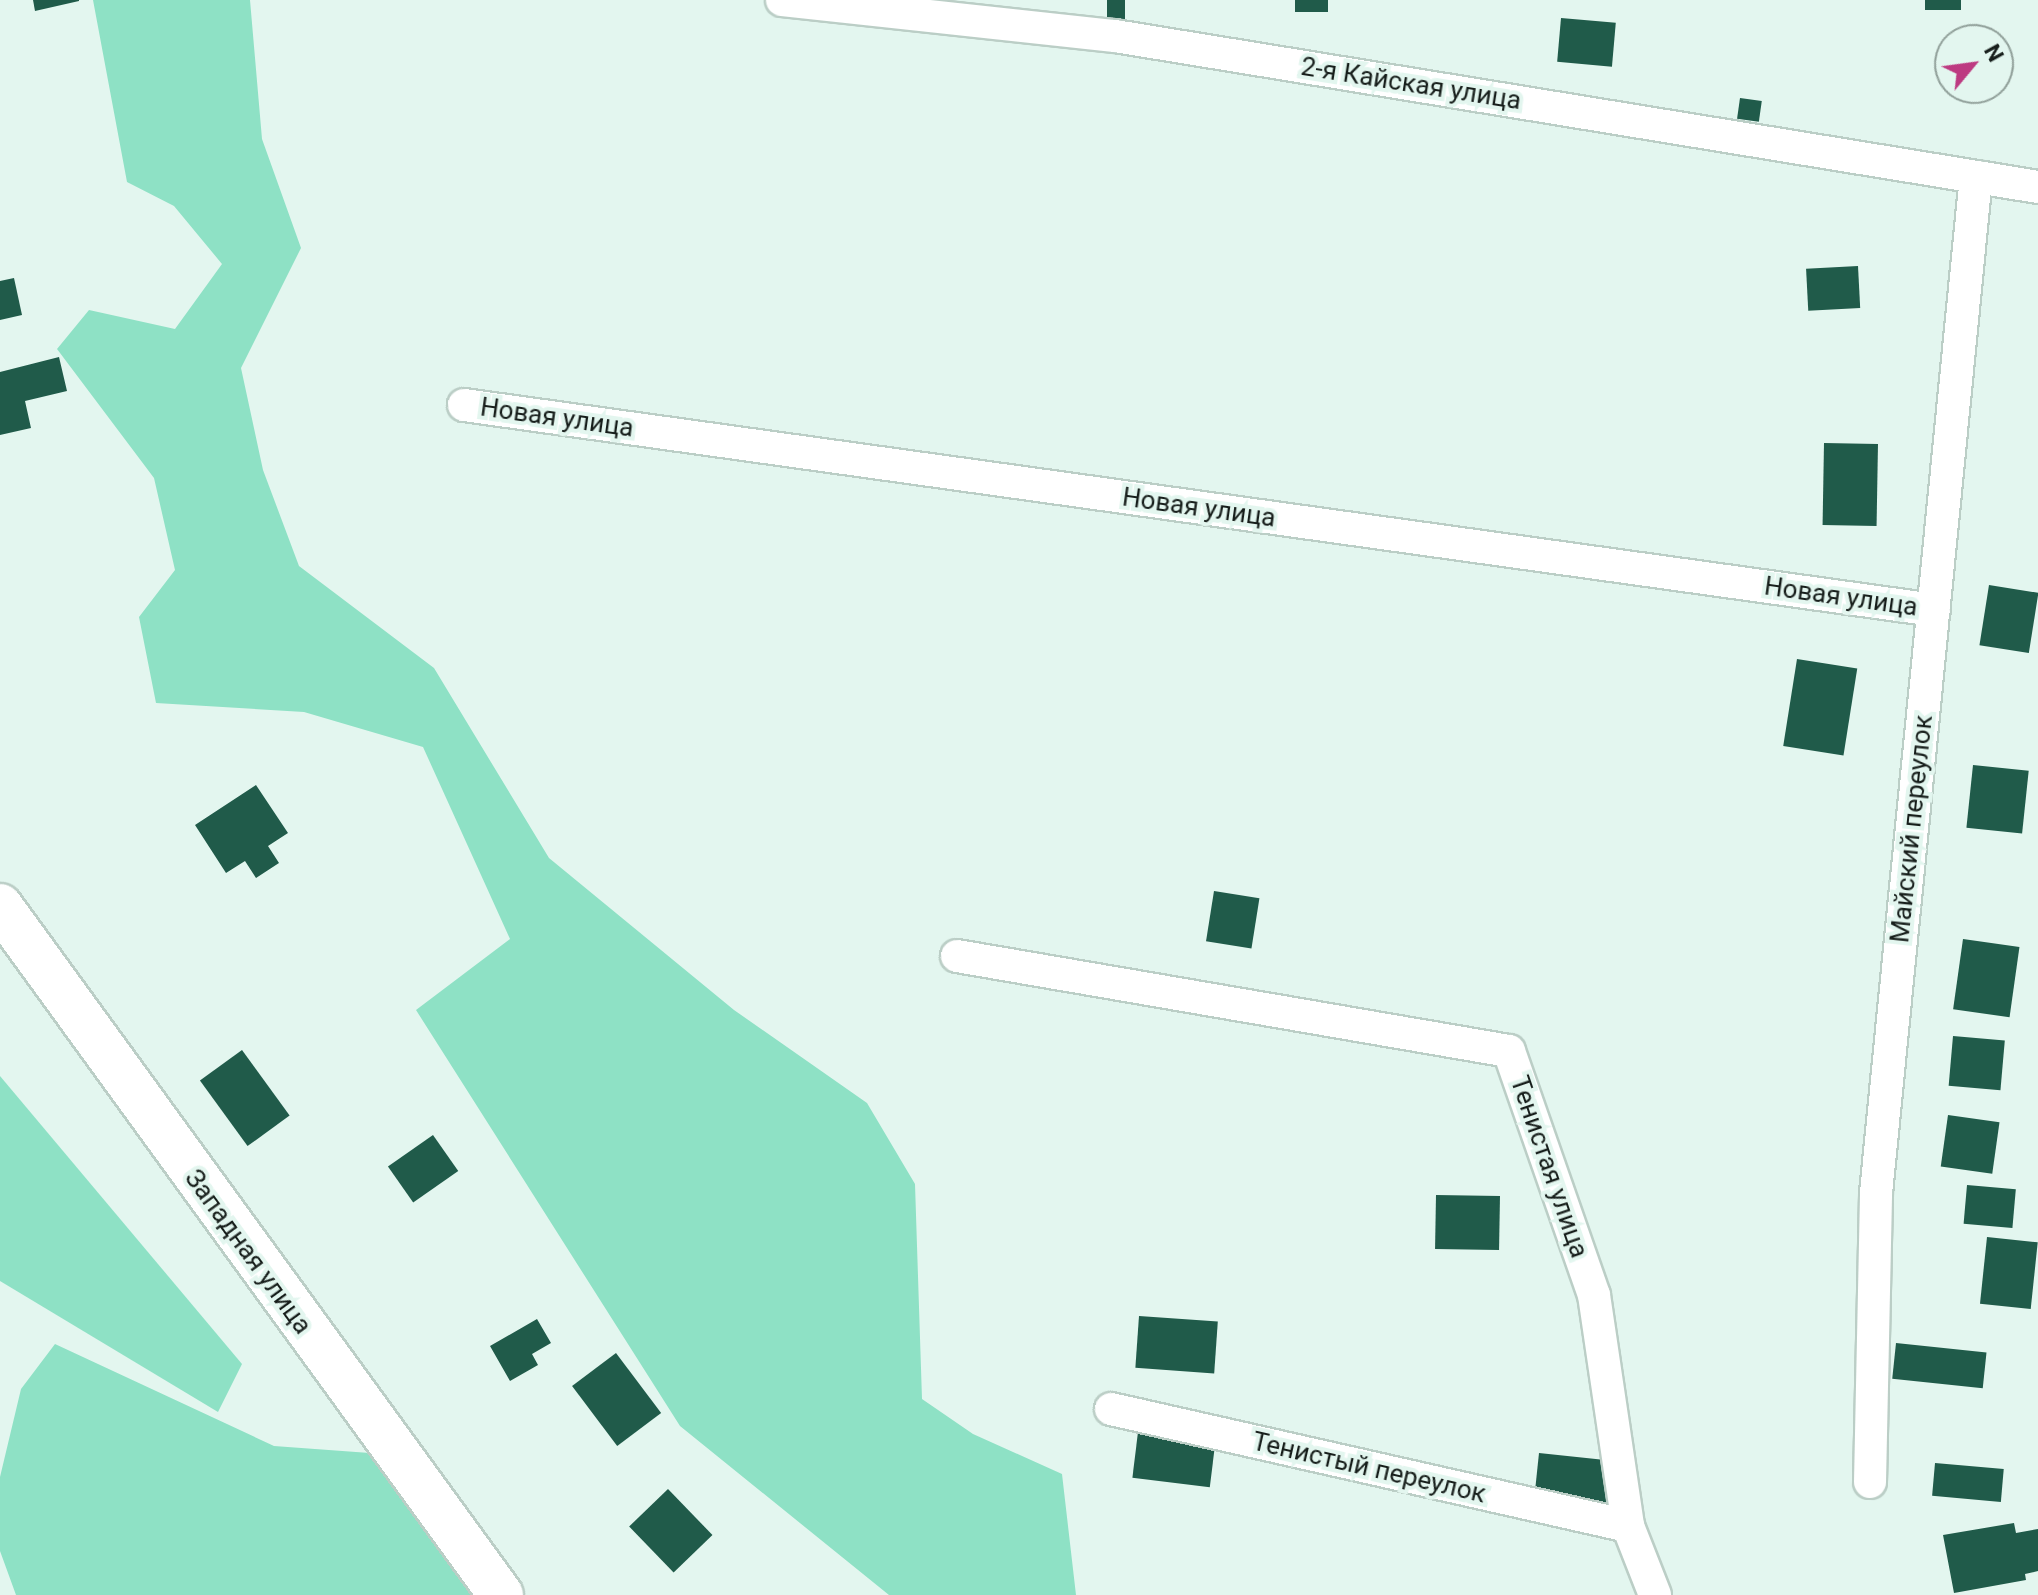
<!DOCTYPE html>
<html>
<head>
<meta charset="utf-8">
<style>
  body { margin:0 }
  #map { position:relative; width:2038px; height:1595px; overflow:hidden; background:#e3f6ef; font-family:Roboto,sans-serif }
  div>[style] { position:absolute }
  .green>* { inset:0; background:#8ee1c5 }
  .building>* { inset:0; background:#205b4a; transform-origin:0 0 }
  .roads { filter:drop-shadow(2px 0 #bbcec6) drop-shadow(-2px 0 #bbcec6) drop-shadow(0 2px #bbcec6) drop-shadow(0 -2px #bbcec6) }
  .minor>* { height:32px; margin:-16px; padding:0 16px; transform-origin:16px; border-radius:16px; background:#fff }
  .secondary>* { height:44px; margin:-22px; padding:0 22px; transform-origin:22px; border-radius:22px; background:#fff }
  span { translate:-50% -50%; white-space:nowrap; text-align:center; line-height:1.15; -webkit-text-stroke:8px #e3f6ef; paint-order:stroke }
  .street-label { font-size:26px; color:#171e1b }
  .north { position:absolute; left:1934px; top:24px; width:80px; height:80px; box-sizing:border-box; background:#e3f6ef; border:2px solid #91a09a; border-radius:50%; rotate:61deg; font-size:22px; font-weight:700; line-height:32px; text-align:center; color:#171e1b }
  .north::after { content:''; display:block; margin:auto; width:28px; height:36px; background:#bd3a81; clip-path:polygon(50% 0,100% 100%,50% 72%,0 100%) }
</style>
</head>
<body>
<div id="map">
  <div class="green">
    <div style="clip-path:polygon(93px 0,250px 0,262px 139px,301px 248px,241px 368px,263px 470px,299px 566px,434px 668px,549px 858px,734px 1010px,867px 1103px,915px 1184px,922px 1399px,973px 1434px,1062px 1474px,1076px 1595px,889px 1595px,680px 1426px,416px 1010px,510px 939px,423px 747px,304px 712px,156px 703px,139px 617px,175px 570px,154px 478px,57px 349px,89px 310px,175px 329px,222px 264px,174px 206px,127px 182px)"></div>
    <div style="clip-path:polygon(0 1076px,242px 1364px,218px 1412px,0 1281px)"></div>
    <div style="clip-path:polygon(55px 1344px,274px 1446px,397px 1455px,501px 1595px,16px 1595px,0 1551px,0 1477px,21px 1389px)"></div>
  </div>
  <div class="building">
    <div style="clip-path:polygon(33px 0,79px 0,79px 1px,35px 11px)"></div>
    <div style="left:1107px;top:0;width:18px;height:24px"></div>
    <div style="left:1295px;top:0;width:33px;height:12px"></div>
    <div style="left:1925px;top:0;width:36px;height:10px"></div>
    <div style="left:1561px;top:18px;width:55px;height:44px;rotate:5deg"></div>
    <div style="left:1740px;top:98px;width:22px;height:21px;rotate:8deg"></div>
    <div style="left:1858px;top:266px;width:42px;height:52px;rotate:87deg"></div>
    <div style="clip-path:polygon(14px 278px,22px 315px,0 320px,0 281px)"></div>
    <div style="clip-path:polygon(59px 357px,67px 391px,25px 401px,31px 428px,0 435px,0 372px)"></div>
    <div style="left:1824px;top:443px;width:54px;height:82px;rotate:1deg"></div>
    <div style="left:1989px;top:585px;width:50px;height:61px;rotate:9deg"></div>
    <div style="left:1797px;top:659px;width:61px;height:88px;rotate:9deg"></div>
    <div style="left:1973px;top:765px;width:56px;height:63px;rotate:6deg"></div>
    <div style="clip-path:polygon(256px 785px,288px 833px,268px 846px,279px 863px,256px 878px,245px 861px,226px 873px,195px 825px)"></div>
    <div style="left:1214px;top:891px;width:46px;height:51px;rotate:9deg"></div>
    <div style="left:1963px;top:939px;width:57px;height:71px;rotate:8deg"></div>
    <div style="left:1953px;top:1036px;width:52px;height:50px;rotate:5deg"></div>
    <div style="left:242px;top:1050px;width:81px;height:52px;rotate:54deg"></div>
    <div style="left:1948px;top:1115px;width:52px;height:52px;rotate:8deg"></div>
    <div style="left:433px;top:1135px;width:44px;height:55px;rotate:55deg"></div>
    <div style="left:1967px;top:1185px;width:49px;height:39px;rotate:5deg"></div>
    <div style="left:1436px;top:1195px;width:64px;height:54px;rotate:1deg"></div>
    <div style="left:1987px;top:1237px;width:51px;height:67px;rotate:6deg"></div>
    <div style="left:1139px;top:1316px;width:79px;height:52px;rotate:4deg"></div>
    <div style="clip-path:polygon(537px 1319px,551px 1343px,532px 1354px,538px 1365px,510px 1381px,490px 1346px)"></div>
    <div style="left:1896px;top:1343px;width:91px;height:36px;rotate:6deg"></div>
    <div style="left:616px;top:1353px;width:75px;height:55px;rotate:53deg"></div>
    <div style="left:1138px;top:1432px;width:78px;height:46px;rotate:7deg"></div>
    <div style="left:1539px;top:1453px;width:76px;height:46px;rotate:6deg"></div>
    <div style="left:1935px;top:1463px;width:69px;height:33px;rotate:5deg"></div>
    <div style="left:668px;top:1489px;width:64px;height:54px;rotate:46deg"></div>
    <div style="clip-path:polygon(2014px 1523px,2016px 1533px,2038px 1529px,2038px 1571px,2025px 1574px,2026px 1580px,1954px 1593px,1943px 1535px)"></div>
  </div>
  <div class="roads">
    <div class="minor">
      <div style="left:782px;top:0;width:335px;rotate:6.2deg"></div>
      <div style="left:1115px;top:36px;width:935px;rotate:9.29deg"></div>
      <div style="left:464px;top:405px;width:1484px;rotate:7.94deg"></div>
      <div style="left:957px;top:956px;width:560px;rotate:9.77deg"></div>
      <div style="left:1509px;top:1051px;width:258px;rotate:70.8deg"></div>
      <div style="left:1594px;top:1295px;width:233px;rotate:81.6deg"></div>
      <div style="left:1628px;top:1526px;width:74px;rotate:68.6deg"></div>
      <div style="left:1111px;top:1409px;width:530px;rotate:12.75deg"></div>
      <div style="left:1870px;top:1482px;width:289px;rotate:-88.8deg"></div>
      <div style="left:1876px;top:1193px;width:1021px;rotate:-84.38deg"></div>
    </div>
    <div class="secondary">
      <div style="left:0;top:906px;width:852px;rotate:53.98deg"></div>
    </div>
  </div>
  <div class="street-label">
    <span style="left:1411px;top:84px;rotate:9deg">2-я Кайская улица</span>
    <span style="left:557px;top:418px;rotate:8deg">Новая улица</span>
    <span style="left:1199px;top:508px;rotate:8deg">Новая улица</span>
    <span style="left:1841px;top:597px;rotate:8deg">Новая улица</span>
    <span style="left:1912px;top:829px;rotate:-84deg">Майский переулок</span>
    <span style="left:1549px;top:1167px;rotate:71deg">Тенистая улица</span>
    <span style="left:248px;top:1252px;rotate:54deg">Западная улица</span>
    <span style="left:1369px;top:1468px;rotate:13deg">Тенистый переулок</span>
  </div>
  <div class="north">N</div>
</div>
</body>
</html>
